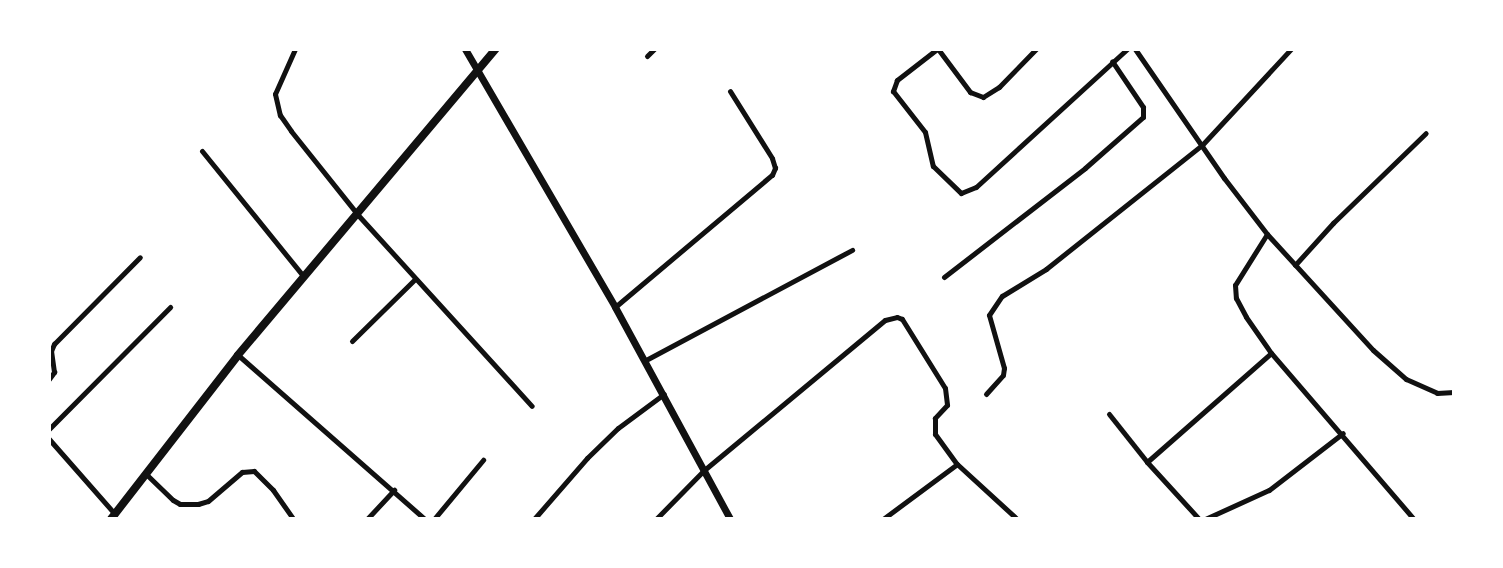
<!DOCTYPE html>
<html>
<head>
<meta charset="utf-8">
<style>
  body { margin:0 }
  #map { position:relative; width:1503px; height:568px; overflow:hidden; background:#fff; font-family:Poppins,sans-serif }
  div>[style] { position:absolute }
  .minor>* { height:5px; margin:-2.5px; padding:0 2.5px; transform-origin:2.5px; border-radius:2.5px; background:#111 }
  .tertiary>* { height:7px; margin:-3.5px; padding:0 3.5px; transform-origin:3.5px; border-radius:3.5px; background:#111 }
  .secondary>* { height:8px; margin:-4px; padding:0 4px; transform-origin:4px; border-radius:4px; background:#111 }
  span { translate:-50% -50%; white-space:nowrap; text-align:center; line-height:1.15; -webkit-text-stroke:6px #fff; paint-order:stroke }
  .frame { position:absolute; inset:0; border:51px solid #fff; pointer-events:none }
</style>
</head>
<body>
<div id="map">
  <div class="minor">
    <div style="left:295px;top:49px;width:49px;rotate:114deg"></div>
    <div style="left:275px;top:94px;width:22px;rotate:77deg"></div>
    <div style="left:280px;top:115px;width:19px;rotate:55deg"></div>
    <div style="left:291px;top:131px;width:107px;rotate:51.4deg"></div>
    <div style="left:358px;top:215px;width:258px;rotate:47.7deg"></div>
    <div style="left:937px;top:49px;width:51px;rotate:142.2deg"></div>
    <div style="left:897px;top:80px;width:12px;rotate:110deg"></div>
    <div style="left:893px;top:91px;width:52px;rotate:52deg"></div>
    <div style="left:925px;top:132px;width:35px;rotate:77deg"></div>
    <div style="left:933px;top:166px;width:39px;rotate:44deg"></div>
    <div style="left:961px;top:193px;width:16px;rotate:-22deg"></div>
    <div style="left:976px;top:187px;width:205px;rotate:-42.4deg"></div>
    <div style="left:938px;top:49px;width:54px;rotate:53.3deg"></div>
    <div style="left:970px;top:92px;width:14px;rotate:21deg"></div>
    <div style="left:983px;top:97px;width:19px;rotate:-32deg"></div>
    <div style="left:999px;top:87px;width:53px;rotate:-45.8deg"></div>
    <div style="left:1135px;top:49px;width:157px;rotate:55.4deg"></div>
    <div style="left:1224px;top:178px;width:71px;rotate:52.5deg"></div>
    <div style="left:1267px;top:234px;width:60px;rotate:122.1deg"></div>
    <div style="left:1235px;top:285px;width:13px;rotate:86deg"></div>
    <div style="left:1236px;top:298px;width:21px;rotate:62deg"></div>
    <div style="left:1246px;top:317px;width:44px;rotate:55.2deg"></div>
    <div style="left:1271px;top:353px;width:219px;rotate:49.3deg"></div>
    <div style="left:647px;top:56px;width:10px;rotate:-45deg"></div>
    <div style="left:202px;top:151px;width:162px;rotate:51deg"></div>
    <div style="left:1267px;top:234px;width:157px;rotate:47.6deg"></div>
    <div style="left:1373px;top:350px;width:44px;rotate:41.3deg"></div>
    <div style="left:1406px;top:379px;width:34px;rotate:24deg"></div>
    <div style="left:1437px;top:393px;width:17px;rotate:-3deg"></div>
    <div style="left:1295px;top:265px;width:57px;rotate:-47.9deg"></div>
    <div style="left:1333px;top:223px;width:129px;rotate:-44.1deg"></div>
    <div style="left:944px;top:277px;width:178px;rotate:-37.7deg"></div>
    <div style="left:1085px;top:168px;width:77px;rotate:-41.3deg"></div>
    <div style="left:1143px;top:117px;width:10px;rotate:-90deg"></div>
    <div style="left:1143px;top:107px;width:55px;rotate:-124deg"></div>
    <div style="left:615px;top:307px;width:205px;rotate:-40.1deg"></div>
    <div style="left:772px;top:175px;width:8px;rotate:-67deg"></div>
    <div style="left:775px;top:168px;width:10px;rotate:-107deg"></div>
    <div style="left:772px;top:158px;width:79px;rotate:-122.1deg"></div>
    <div style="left:352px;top:341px;width:88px;rotate:-44.5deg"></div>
    <div style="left:238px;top:355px;width:249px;rotate:41.3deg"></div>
    <div style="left:644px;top:361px;width:236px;rotate:-28.1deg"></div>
    <div style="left:49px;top:379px;width:9px;rotate:-54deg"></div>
    <div style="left:54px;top:372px;width:21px;rotate:-98deg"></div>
    <div style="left:51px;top:351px;width:8px;rotate:-67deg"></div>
    <div style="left:54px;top:344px;width:122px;rotate:-45.3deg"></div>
    <div style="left:986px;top:394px;width:25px;rotate:-48deg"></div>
    <div style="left:1003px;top:375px;width:7px;rotate:-82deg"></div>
    <div style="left:1004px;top:368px;width:55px;rotate:-105.8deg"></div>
    <div style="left:989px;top:315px;width:23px;rotate:-56deg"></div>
    <div style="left:1002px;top:296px;width:52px;rotate:-31.5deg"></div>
    <div style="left:1046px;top:269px;width:199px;rotate:-38.5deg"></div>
    <div style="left:1202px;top:145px;width:131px;rotate:-47.2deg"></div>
    <div style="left:1109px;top:414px;width:61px;rotate:51.6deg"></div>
    <div style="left:1147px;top:462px;width:77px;rotate:47.6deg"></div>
    <div style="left:49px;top:429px;width:172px;rotate:-45.2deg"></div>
    <div style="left:49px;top:439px;width:100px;rotate:48.7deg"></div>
    <div style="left:1147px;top:462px;width:165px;rotate:-41.3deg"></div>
    <div style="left:146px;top:474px;width:37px;rotate:44deg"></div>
    <div style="left:173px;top:500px;width:8px;rotate:30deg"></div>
    <div style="left:180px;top:504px;width:18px"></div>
    <div style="left:198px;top:504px;width:10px;rotate:-17deg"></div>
    <div style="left:208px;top:501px;width:45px;rotate:-40.5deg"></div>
    <div style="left:242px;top:472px;width:12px;rotate:-5deg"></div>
    <div style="left:254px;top:471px;width:27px;rotate:45deg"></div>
    <div style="left:273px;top:490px;width:35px;rotate:55deg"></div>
    <div style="left:367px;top:519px;width:40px;rotate:-47deg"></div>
    <div style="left:434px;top:519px;width:77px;rotate:-50.3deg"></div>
    <div style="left:534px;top:519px;width:81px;rotate:-49deg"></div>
    <div style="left:587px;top:458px;width:43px;rotate:-44.1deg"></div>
    <div style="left:618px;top:428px;width:57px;rotate:-36.5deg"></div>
    <div style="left:656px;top:519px;width:67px;rotate:-45.6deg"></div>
    <div style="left:703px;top:471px;width:236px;rotate:-39.7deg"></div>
    <div style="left:885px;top:320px;width:12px;rotate:-14deg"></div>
    <div style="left:897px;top:317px;width:5px;rotate:22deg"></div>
    <div style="left:902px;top:319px;width:81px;rotate:58.1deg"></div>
    <div style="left:945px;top:388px;width:17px;rotate:83deg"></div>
    <div style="left:947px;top:405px;width:18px;rotate:133deg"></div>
    <div style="left:935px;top:418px;width:16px;rotate:90deg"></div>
    <div style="left:935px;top:434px;width:37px;rotate:54deg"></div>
    <div style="left:957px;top:464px;width:81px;rotate:42.5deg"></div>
    <div style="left:883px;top:519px;width:92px;rotate:-36.6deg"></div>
    <div style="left:1205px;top:519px;width:70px;rotate:-24.4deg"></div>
    <div style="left:1269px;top:490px;width:93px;rotate:-37.6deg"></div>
  </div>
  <div class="tertiary">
    <div style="left:465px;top:49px;width:298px;rotate:59.8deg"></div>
    <div style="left:615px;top:307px;width:241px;rotate:61.5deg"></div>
  </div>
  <div class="secondary">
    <div style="left:111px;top:519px;width:207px;rotate:-52.2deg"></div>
    <div style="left:238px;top:355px;width:400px;rotate:-49.9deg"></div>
  </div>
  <div class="frame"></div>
</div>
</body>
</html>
